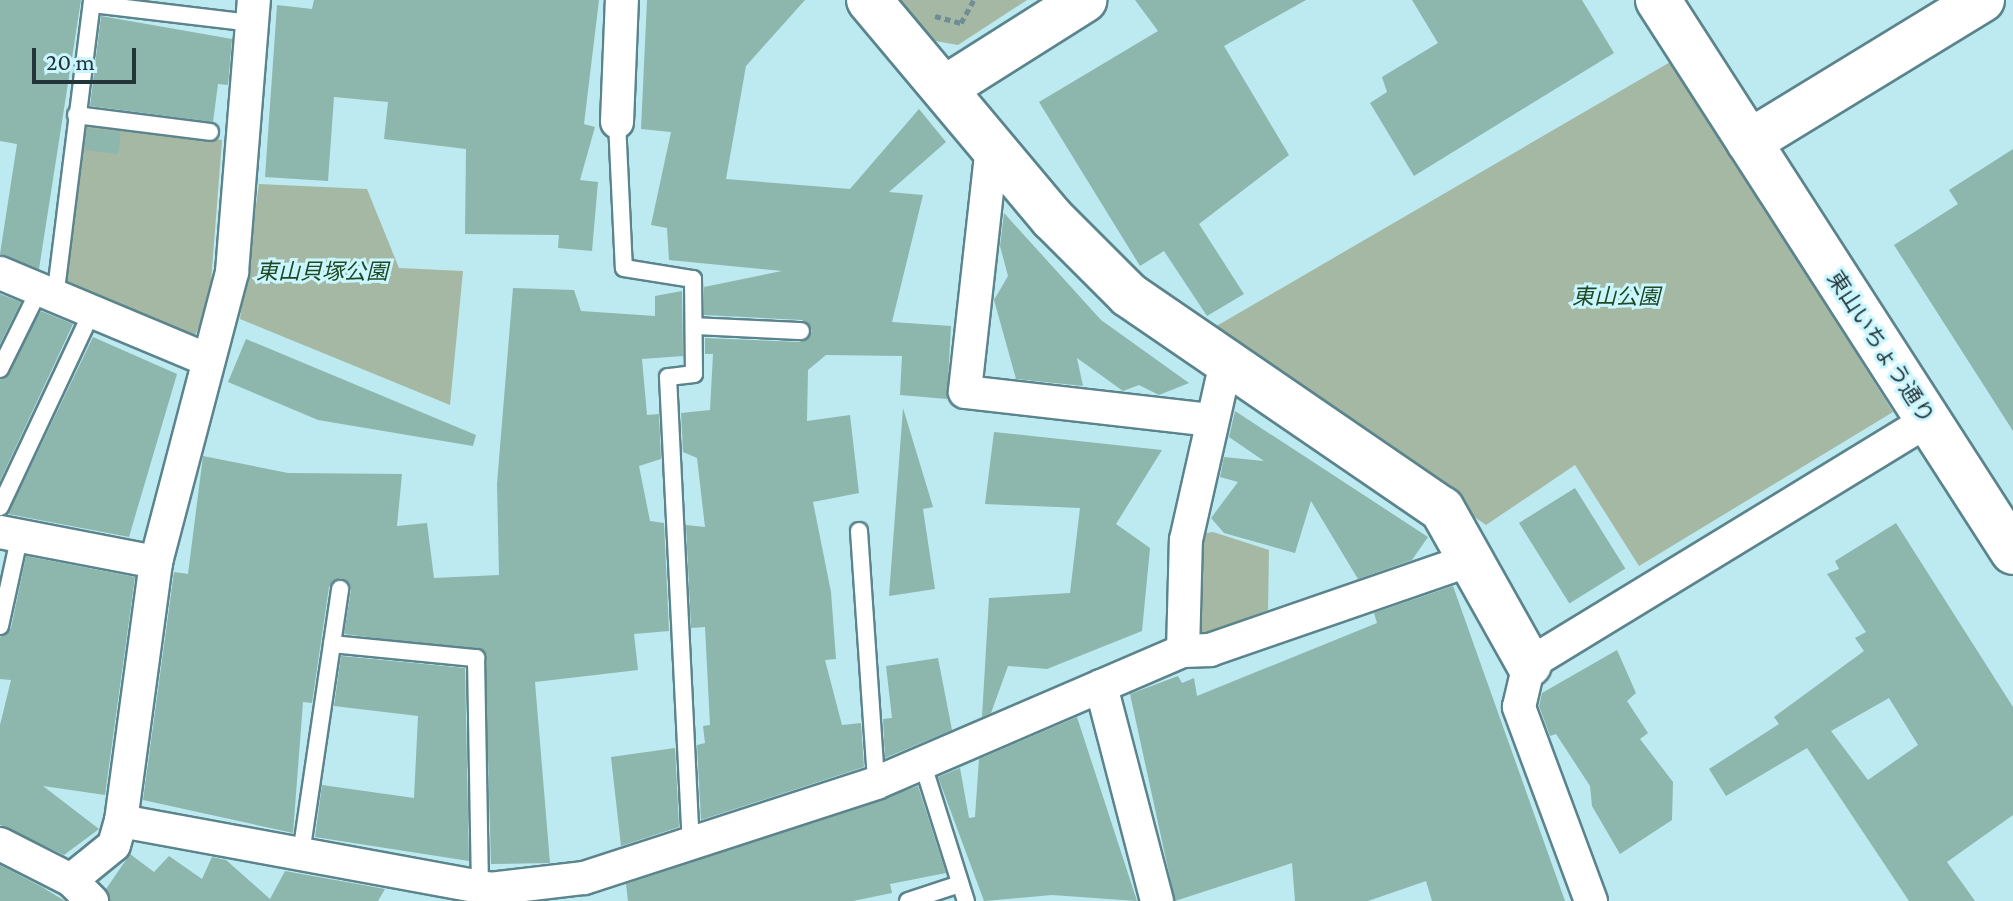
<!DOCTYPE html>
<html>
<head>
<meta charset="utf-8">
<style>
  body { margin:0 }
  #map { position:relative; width:2013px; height:901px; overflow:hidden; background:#bde9f1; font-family:"Crimson Pro","Noto Sans JP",serif }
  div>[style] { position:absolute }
  .green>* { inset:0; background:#a4b8a4 }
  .building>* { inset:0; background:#8db6ac; transform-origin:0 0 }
  .path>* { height:5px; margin-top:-2.5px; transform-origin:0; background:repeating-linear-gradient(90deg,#6f8e93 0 6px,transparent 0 10px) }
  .roads { filter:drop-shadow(2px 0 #5b848c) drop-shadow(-2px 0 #5b848c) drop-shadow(0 2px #5b848c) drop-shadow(0 -2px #5b848c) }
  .lane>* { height:16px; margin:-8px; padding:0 8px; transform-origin:8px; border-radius:8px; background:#fff }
  .street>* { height:32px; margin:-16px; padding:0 16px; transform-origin:16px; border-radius:16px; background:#fff }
  .secondary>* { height:44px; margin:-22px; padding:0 22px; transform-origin:22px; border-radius:22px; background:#fff }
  span { translate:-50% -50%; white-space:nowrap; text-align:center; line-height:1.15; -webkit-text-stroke:6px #caf6ff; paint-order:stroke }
  .park-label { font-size:22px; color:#1e4922; font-style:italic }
  .street-label { font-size:22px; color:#243538 }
  .scale { position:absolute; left:32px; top:48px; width:104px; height:36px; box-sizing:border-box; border:4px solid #243538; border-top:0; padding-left:10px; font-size:24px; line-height:28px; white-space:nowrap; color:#243538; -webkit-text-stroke:6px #caf6ff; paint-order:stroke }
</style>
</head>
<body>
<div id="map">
  <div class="green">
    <div style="clip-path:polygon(896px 0,1027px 0,958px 45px,930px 40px)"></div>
    <div style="clip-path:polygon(1672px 61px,1893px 412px,1639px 566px,1575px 465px,1486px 525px,1208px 331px)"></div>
    <div style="clip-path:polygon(87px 123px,222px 140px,209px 307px,193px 339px,63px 291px)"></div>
    <div style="clip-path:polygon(259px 184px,367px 189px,399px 268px,463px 271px,450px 405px,240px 319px)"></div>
    <div style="clip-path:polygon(1213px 532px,1269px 550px,1268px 610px,1193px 639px,1195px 535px)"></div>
  </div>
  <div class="building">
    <div style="clip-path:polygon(0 0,81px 0,39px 269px,0 254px,17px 144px,0 141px)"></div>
    <div style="clip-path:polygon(314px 0,599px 0,584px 124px,595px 127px,580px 180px,598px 182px,592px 251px,558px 248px,559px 235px,465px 234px,466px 149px,384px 139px,388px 102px,334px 97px,328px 181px,265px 177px,277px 5px,312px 9px)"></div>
    <div style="clip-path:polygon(647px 0,805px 0,746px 66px,726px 179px,850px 189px,919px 109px,946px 142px,889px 192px,923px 195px,892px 322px,951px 326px,947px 399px,900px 395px,902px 356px,826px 355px,808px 370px,807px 421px,850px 415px,859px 493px,813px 502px,831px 592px,836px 659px,825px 660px,842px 725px,861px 723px,864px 767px,701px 820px,697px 745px,705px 743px,703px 726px,710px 725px,705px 627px,691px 628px,686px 525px,705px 527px,697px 458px,683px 452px,681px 413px,710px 410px,713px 354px,705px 354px,705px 338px,800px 342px,812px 331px,802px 320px,704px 315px,704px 287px,782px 271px,669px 260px,667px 228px,651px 225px,671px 132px,641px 129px)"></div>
    <div style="clip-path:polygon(1135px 0,1306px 0,1224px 46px,1289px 155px,1199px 224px,1244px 294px,1207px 316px,1164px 251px,1140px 266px,1039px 102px,1158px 31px)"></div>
    <div style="clip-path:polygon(1412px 0,1582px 0,1614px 53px,1414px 176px,1370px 103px,1387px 92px,1382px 77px,1438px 43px)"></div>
    <div style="clip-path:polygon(101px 16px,232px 39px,228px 85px,218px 84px,213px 122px,90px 106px)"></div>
    <div style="left:87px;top:128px;width:34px;height:22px;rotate:7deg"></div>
    <div style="clip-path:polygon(2013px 149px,2013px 431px,1894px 245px,1958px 204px,1949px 190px)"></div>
    <div style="clip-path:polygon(1004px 213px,1101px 320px,1189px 383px,1159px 395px,1139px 385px,1123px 391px,1077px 358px,1083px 386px,1016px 379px,994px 300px,1008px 276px,1000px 246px)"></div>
    <div style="clip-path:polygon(513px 288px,574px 290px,581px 311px,655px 316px,655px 296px,682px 291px,683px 356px,642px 359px,647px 415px,659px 414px,661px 459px,639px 466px,650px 521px,664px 523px,669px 631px,634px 634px,638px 670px,535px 682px,550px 863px,491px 864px,485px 652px,344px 634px,351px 590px,341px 578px,329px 587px,312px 703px,303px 702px,293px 833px,143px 800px,174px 572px,188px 574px,203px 456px,288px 473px,402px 474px,397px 526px,427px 523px,434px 578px,499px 575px,497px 484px)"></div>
    <div style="clip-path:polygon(0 294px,21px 302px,0 344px)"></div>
    <div style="clip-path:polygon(41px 311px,73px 324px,0 481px,0 380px)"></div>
    <div style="clip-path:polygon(93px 337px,177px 374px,129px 537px,8px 514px)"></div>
    <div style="clip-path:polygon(246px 339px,476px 435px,473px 446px,318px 420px,228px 382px)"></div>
    <div style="clip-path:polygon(903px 408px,933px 507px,923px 509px,935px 589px,889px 596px)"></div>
    <div style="clip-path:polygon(1235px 411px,1428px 537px,1412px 560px,1358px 579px,1311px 501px,1295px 553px,1224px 533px,1211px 518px,1238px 482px,1220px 477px,1224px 457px,1264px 461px,1229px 437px)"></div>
    <div style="clip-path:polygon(994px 432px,1162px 450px,1116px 524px,1150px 548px,1142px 631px,1047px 669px,1008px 666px,991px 713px,982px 717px,989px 598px,1070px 593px,1080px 508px,985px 504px)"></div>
    <div style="left:1575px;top:488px;width:95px;height:66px;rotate:58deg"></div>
    <div style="clip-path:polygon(evenodd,1896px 523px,2013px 707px,2013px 815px,1947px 862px,1975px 901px,1909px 901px,1807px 748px,1726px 796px,1709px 769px,1779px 724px,1774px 717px,1864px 651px,1855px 638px,1866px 632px,1827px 574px,1839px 569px,1835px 561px,1896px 523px,1889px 698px,1918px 745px,1868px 780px,1831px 731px,1889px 698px)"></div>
    <div style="clip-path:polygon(26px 556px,135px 577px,105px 795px,43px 786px,99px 829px,64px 855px,0 825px,0 725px,11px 680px,0 679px,0 637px,11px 628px)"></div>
    <div style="clip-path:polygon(1453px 586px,1565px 901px,1432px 901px,1426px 881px,1368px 901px,1295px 901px,1292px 863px,1175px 901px,1130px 694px,1178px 676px,1182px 683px,1194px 678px,1197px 696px,1377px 623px,1374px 613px)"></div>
    <div style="clip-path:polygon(1617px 650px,1636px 693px,1627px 701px,1648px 733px,1640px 739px,1673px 782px,1672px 820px,1620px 854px,1592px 806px,1590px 786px,1556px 734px,1550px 736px,1539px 706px,1542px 693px)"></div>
    <div style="clip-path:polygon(341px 656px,465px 668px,469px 861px,315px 837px,322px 785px,414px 798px,418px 716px,334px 706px)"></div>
    <div style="clip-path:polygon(938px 658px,952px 730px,885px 758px,883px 719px,892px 718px,886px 666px)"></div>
    <div style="clip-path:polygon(1077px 717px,1137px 901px,1052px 895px,984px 901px,938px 777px,960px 768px,969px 818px,975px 817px,979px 759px)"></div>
    <div style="clip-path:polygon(675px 748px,679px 827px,621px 846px,611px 757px)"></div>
    <div style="clip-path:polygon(918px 786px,946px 873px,890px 884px,892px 893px,853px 901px,628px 901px,626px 884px)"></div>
    <div style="clip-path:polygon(130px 854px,154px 872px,169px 856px,202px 879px,212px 857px,226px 860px,270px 899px,285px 871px,385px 889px,378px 901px,110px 901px,106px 889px)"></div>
    <div style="clip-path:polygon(0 865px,42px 887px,65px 901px,0 901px)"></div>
  </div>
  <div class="path">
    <div style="left:935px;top:16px;width:27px;rotate:15deg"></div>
    <div style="left:961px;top:23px;width:26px;rotate:-61deg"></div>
  </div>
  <div class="roads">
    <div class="lane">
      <div style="left:92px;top:4px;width:160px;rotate:6.8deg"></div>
      <div style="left:76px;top:115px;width:135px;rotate:7.2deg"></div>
      <div style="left:617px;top:122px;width:146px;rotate:87.3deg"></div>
      <div style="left:624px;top:268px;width:70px;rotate:9.1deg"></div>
      <div style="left:693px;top:279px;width:95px;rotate:89.4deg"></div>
      <div style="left:694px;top:374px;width:26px;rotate:173deg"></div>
      <div style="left:668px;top:377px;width:471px;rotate:87.2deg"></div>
      <div style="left:55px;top:298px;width:300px;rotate:-82.9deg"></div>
      <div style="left:694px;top:326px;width:107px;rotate:2.7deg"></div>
      <div style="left:0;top:369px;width:88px;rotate:-63.7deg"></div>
      <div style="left:0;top:507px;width:213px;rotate:-64.8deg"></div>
      <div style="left:859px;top:531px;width:253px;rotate:86.1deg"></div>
      <div style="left:0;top:626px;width:94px;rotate:-77.7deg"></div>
      <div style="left:332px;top:644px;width:145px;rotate:5.6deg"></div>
      <div style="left:476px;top:658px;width:230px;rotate:89deg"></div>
      <div style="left:923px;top:765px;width:143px;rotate:72.5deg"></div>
      <div style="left:301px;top:854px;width:268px;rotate:-81.6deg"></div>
      <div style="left:908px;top:901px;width:55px;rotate:-18.1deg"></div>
    </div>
    <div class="street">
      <div style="left:617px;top:122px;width:122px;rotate:-87.7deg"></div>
      <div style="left:992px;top:146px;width:247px;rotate:96.3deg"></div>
      <div style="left:965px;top:392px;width:248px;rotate:6.5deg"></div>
      <div style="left:0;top:273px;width:225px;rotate:22.7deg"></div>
      <div style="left:0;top:532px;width:159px;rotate:10.9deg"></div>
      <div style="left:1183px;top:651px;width:111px;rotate:-88.5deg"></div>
      <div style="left:1186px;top:540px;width:177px;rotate:-77.3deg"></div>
      <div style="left:1101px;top:686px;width:222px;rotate:75.4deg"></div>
      <div style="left:121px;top:821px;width:375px;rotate:10.4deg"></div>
      <div style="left:490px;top:889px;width:95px;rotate:-6.7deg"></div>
      <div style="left:584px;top:878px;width:307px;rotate:-18deg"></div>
      <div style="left:876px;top:783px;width:334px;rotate:-23.3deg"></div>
      <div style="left:1183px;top:651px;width:27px;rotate:-2deg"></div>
      <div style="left:1210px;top:650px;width:278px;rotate:-19.1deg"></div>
      <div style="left:0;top:844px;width:80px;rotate:26.9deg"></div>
      <div style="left:71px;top:880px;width:30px;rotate:45deg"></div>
      <div style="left:71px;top:880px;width:55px;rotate:-39.1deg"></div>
      <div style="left:114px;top:845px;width:25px;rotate:-74deg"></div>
      <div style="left:121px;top:821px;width:261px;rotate:-82.3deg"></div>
      <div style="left:156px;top:562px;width:300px;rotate:-75.3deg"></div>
      <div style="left:232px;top:272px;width:273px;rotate:-85.4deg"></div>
      <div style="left:1591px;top:901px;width:207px;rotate:-110.4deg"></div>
      <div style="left:1519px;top:707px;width:44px;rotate:-76.9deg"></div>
      <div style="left:1529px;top:664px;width:468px;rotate:-31.4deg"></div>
    </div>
    <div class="secondary">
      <div style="left:869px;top:0;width:286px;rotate:50deg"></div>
      <div style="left:1053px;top:219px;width:107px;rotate:45deg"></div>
      <div style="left:1129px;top:295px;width:379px;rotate:34.4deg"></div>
      <div style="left:1442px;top:509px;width:178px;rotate:60.7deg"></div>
      <div style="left:1658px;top:0;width:656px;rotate:57.25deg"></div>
      <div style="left:945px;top:88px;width:165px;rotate:-32.3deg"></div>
      <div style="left:1749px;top:142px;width:273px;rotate:-31.4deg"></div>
    </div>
  </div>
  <div class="park-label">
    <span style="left:322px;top:272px">東山貝塚公園</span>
    <span style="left:1616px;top:297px">東山公園</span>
  </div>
  <div class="street-label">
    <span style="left:1881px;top:347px;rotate:57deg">東山いちょう通り</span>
  </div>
  <div class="scale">20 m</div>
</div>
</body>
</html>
